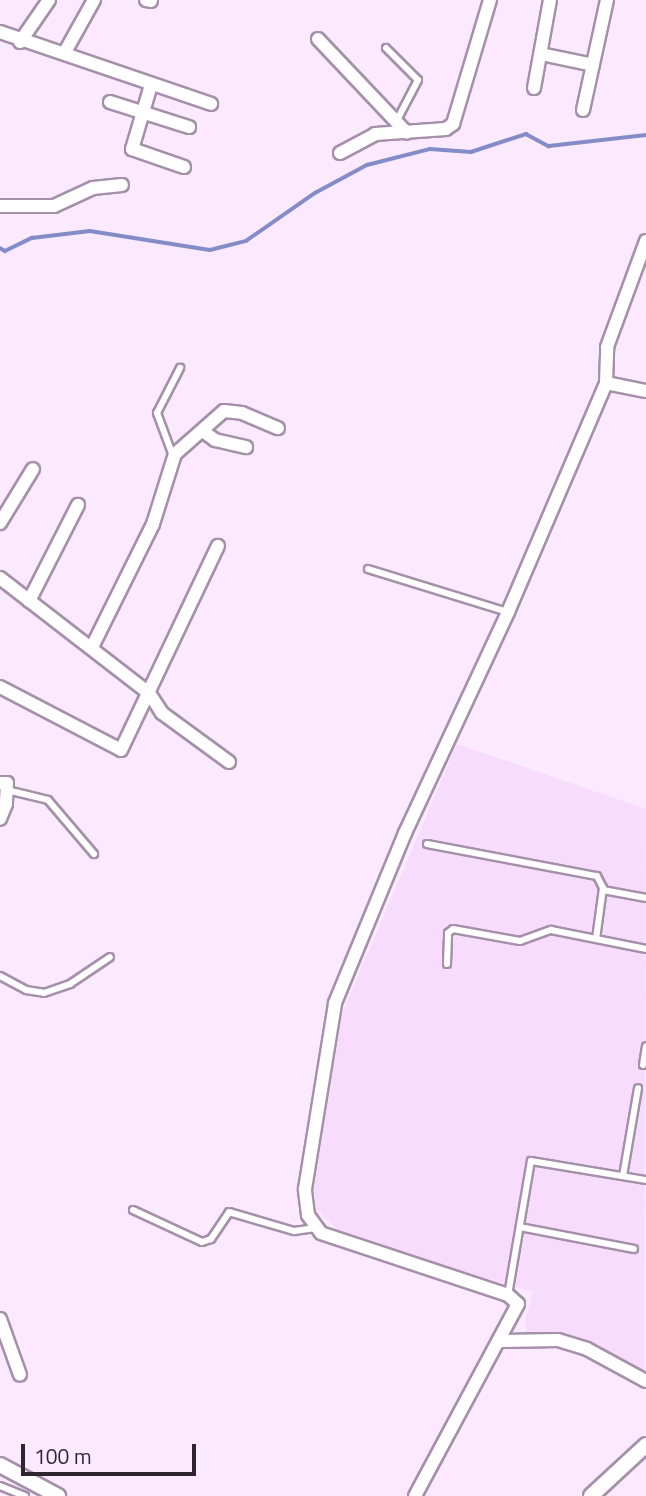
<!DOCTYPE html>
<html>
<head>
<meta charset="utf-8">
<style>
  body { margin:0 }
  #map { position:relative; width:646px; height:1496px; overflow:hidden; background:#fbe9ff; font-family:"Titillium Web",sans-serif }
  div>[style] { position:absolute }
  .built>* { inset:0; background:#f8dcfe }
  .stream>* { height:3.5px; margin:-1.75px; padding:0 1.75px; transform-origin:1.75px; border-radius:1.75px; background:#848cc8 }
  .roads { filter:drop-shadow(2px 0 #a590a9) drop-shadow(-2px 0 #a590a9) drop-shadow(0 2px #a590a9) drop-shadow(0 -2px #a590a9) }
  .service>* { height:6px; margin:-3px; padding:0 3px; transform-origin:3px; border-radius:3px; background:#fff }
  .minor>* { height:12px; margin:-6px; padding:0 6px; transform-origin:6px; border-radius:6px; background:#fff }
  .tertiary>* { height:14px; margin:-7px; padding:0 7px; transform-origin:7px; border-radius:7px; background:#fff }
  span { translate:-50% -50%; white-space:nowrap; text-align:center; line-height:1.15; -webkit-text-stroke:5px #fbe9ff; paint-order:stroke }
  .scale { position:absolute; left:21px; top:1444px; width:175px; height:32px; box-sizing:border-box; border:4px solid #2e2530; border-top:0; padding-left:9px; font-size:21px; line-height:24px; white-space:nowrap; color:#2e2530; -webkit-text-stroke:5px #fbe9ff; paint-order:stroke }
</style>
</head>
<body>
<div id="map">
  <div class="built">
    <div style="clip-path:polygon(457px 744px,646px 809px,644px 1372px,590px 1343px,562px 1335px,527px 1334px,525px 1321px,533px 1292px,345px 1237px,316px 1209px,314px 1189px,338px 1023px)"></div>
  </div>
  <div class="stream">
    <div style="left:0;top:248px;width:6px;rotate:31deg"></div>
    <div style="left:5px;top:251px;width:30px;rotate:-26deg"></div>
    <div style="left:32px;top:238px;width:58px;rotate:-6.9deg"></div>
    <div style="left:90px;top:231px;width:121px;rotate:9deg"></div>
    <div style="left:210px;top:250px;width:37px;rotate:-14deg"></div>
    <div style="left:246px;top:241px;width:84px;rotate:-34.8deg"></div>
    <div style="left:315px;top:193px;width:59px;rotate:-28.3deg"></div>
    <div style="left:367px;top:165px;width:65px;rotate:-14.3deg"></div>
    <div style="left:430px;top:149px;width:41px;rotate:4.2deg"></div>
    <div style="left:471px;top:152px;width:58px;rotate:-18.1deg"></div>
    <div style="left:526px;top:134px;width:26px;rotate:28deg"></div>
    <div style="left:549px;top:146px;width:98px;rotate:-6.5deg"></div>
  </div>
  <div class="roads">
    <div class="service">
      <div style="left:386px;top:48px;width:45px;rotate:45deg"></div>
      <div style="left:418px;top:80px;width:47px;rotate:117.6deg"></div>
      <div style="left:173px;top:456px;width:46px;rotate:-110.4deg"></div>
      <div style="left:157px;top:413px;width:51px;rotate:-62.9deg"></div>
      <div style="left:368px;top:569px;width:146px;rotate:17.1deg"></div>
      <div style="left:7px;top:790px;width:42px;rotate:13.7deg"></div>
      <div style="left:48px;top:800px;width:71px;rotate:49.6deg"></div>
      <div style="left:427px;top:844px;width:173px;rotate:10.7deg"></div>
      <div style="left:597px;top:876px;width:13px;rotate:63deg"></div>
      <div style="left:603px;top:888px;width:51px;rotate:97.8deg"></div>
      <div style="left:603px;top:890px;width:44px;rotate:10.5deg"></div>
      <div style="left:447px;top:964px;width:31px;rotate:-88deg"></div>
      <div style="left:448px;top:933px;width:6px;rotate:-39deg"></div>
      <div style="left:453px;top:929px;width:68px;rotate:10.2deg"></div>
      <div style="left:520px;top:941px;width:33px;rotate:-20deg"></div>
      <div style="left:551px;top:930px;width:97px;rotate:11.3deg"></div>
      <div style="left:0;top:976px;width:30px;rotate:28deg"></div>
      <div style="left:26px;top:990px;width:18px;rotate:9deg"></div>
      <div style="left:44px;top:993px;width:28px;rotate:-19deg"></div>
      <div style="left:70px;top:984px;width:48px;rotate:-34deg"></div>
      <div style="left:643px;top:1065px;width:19px;rotate:-81deg"></div>
      <div style="left:623px;top:1176px;width:89px;rotate:-80.3deg"></div>
      <div style="left:133px;top:1210px;width:76px;rotate:24.9deg"></div>
      <div style="left:202px;top:1242px;width:9px;rotate:-18deg"></div>
      <div style="left:211px;top:1239px;width:32px;rotate:-56deg"></div>
      <div style="left:229px;top:1212px;width:68px;rotate:16.3deg"></div>
      <div style="left:294px;top:1231px;width:22px;rotate:-8deg"></div>
      <div style="left:520px;top:1227px;width:116px;rotate:10.9deg"></div>
      <div style="left:508px;top:1295px;width:136px;rotate:-80.3deg"></div>
      <div style="left:531px;top:1161px;width:117px;rotate:9.4deg"></div>
      <div style="left:0;top:1486px;width:27px;rotate:22deg"></div>
    </div>
    <div class="minor">
      <div style="left:146px;top:0;width:5px;rotate:11deg"></div>
      <div style="left:0;top:32px;width:223px;rotate:18.8deg"></div>
      <div style="left:318px;top:39px;width:129px;rotate:46.6deg"></div>
      <div style="left:20px;top:42px;width:51px;rotate:-55.4deg"></div>
      <div style="left:65px;top:52px;width:60px;rotate:-60.9deg"></div>
      <div style="left:541px;top:54px;width:53px;rotate:11.9deg"></div>
      <div style="left:151px;top:85px;width:67px;rotate:106.5deg"></div>
      <div style="left:132px;top:149px;width:55px;rotate:19.1deg"></div>
      <div style="left:534px;top:88px;width:89px;rotate:-79.7deg"></div>
      <div style="left:110px;top:102px;width:83px;rotate:17.6deg"></div>
      <div style="left:583px;top:110px;width:113px;rotate:-77.7deg"></div>
      <div style="left:340px;top:153px;width:40px;rotate:-28deg"></div>
      <div style="left:375px;top:134px;width:71px;rotate:-4deg"></div>
      <div style="left:446px;top:129px;width:9px;rotate:-36deg"></div>
      <div style="left:453px;top:124px;width:129px;rotate:-73.4deg"></div>
      <div style="left:0;top:206px;width:54px"></div>
      <div style="left:54px;top:206px;width:43px;rotate:-24.8deg"></div>
      <div style="left:93px;top:188px;width:29px;rotate:-6deg"></div>
      <div style="left:606px;top:383px;width:36px;rotate:-88deg"></div>
      <div style="left:607px;top:347px;width:113px;rotate:-69.8deg"></div>
      <div style="left:204px;top:432px;width:14px;rotate:36deg"></div>
      <div style="left:215px;top:440px;width:32px;rotate:13deg"></div>
      <div style="left:0;top:523px;width:63px;rotate:-58.6deg"></div>
      <div style="left:0;top:578px;width:188px;rotate:37.7deg"></div>
      <div style="left:149px;top:693px;width:24px;rotate:57deg"></div>
      <div style="left:162px;top:713px;width:83px;rotate:36.2deg"></div>
      <div style="left:29px;top:601px;width:108px;rotate:-63deg"></div>
      <div style="left:92px;top:647px;width:137px;rotate:-63.6deg"></div>
      <div style="left:153px;top:524px;width:73px;rotate:-72.6deg"></div>
      <div style="left:175px;top:454px;width:65px;rotate:-41.3deg"></div>
      <div style="left:224px;top:411px;width:18px;rotate:6deg"></div>
      <div style="left:242px;top:413px;width:39px;rotate:23deg"></div>
      <div style="left:0;top:687px;width:136px;rotate:27.5deg"></div>
      <div style="left:121px;top:750px;width:226px;rotate:-64.6deg"></div>
      <div style="left:0;top:783px;width:7px"></div>
      <div style="left:7px;top:783px;width:21px;rotate:93deg"></div>
      <div style="left:6px;top:804px;width:16px;rotate:112deg"></div>
      <div style="left:0;top:1319px;width:59px;rotate:70.3deg"></div>
      <div style="left:502px;top:1341px;width:56px;rotate:-1deg"></div>
      <div style="left:558px;top:1340px;width:30px;rotate:17deg"></div>
      <div style="left:587px;top:1349px;width:67px;rotate:28.5deg"></div>
      <div style="left:415px;top:1496px;width:218px;rotate:-61.8deg"></div>
      <div style="left:518px;top:1304px;width:13px;rotate:-138deg"></div>
      <div style="left:508px;top:1295px;width:197px;rotate:-161.7deg"></div>
      <div style="left:321px;top:1233px;width:22px;rotate:-126deg"></div>
      <div style="left:308px;top:1215px;width:26px;rotate:-97deg"></div>
      <div style="left:305px;top:1189px;width:188px;rotate:-80.8deg"></div>
      <div style="left:335px;top:1003px;width:184px;rotate:-67.6deg"></div>
      <div style="left:405px;top:833px;width:244px;rotate:-65deg"></div>
      <div style="left:508px;top:612px;width:249px;rotate:-66.8deg"></div>
      <div style="left:606px;top:383px;width:41px;rotate:11.3deg"></div>
    </div>
    <div class="tertiary">
      <div style="left:0;top:1465px;width:66px;rotate:28.1deg"></div>
      <div style="left:591px;top:1496px;width:75px;rotate:-42.8deg"></div>
    </div>
  </div>
  <div class="scale">100 m</div>
</div>
</body>
</html>
